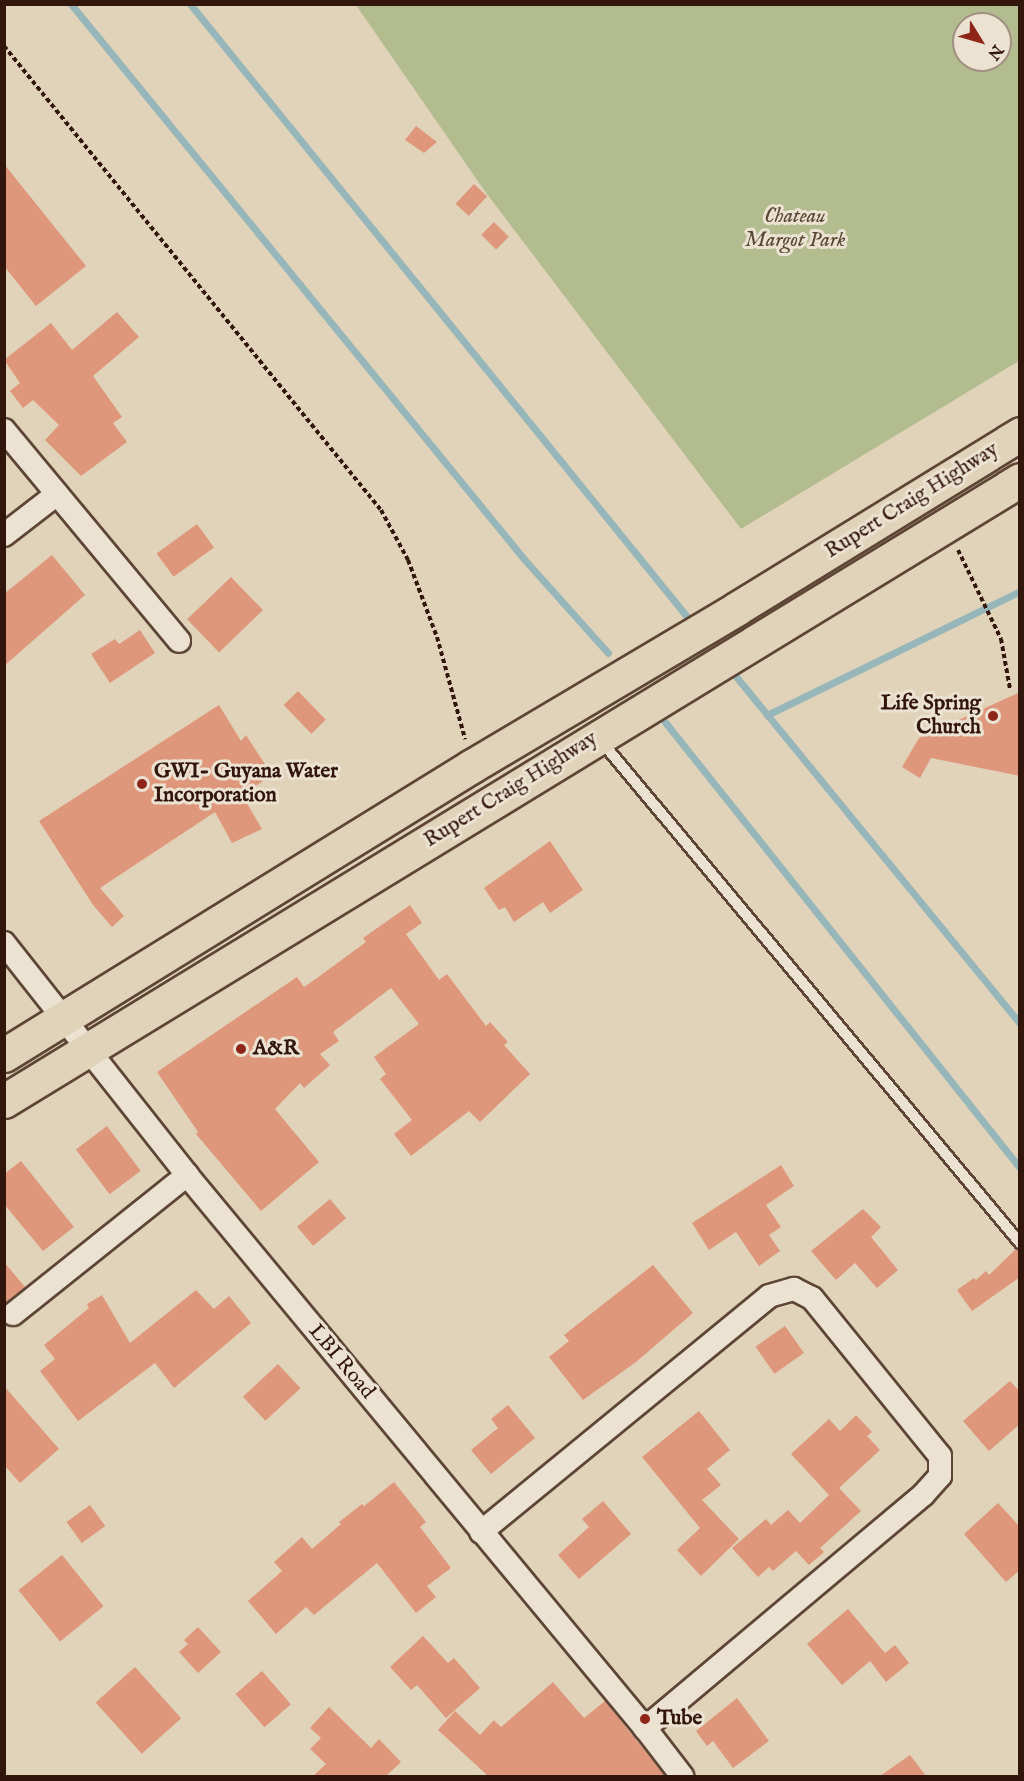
<!DOCTYPE html>
<html>
<head>
<meta charset="utf-8">
<style>
  body { margin:0 }
  #map { position:relative; width:1024px; height:1781px; overflow:hidden; background:#e0d3b9; font-family:"IM FELL English",serif }
  div>[style] { position:absolute }
  .green>* { inset:0; background:#b3bc8f }
  .stream>* { height:7px; margin:-3.5px; padding:0 3.5px; transform-origin:3.5px; border-radius:3.5px; background:#97b6b9 }
  .building>* { inset:0; background:#df977b; transform-origin:0 0 }
  .path>* { height:4px; margin-top:-2px; transform-origin:0; background:repeating-linear-gradient(90deg,#33160b 0 4.5px,transparent 0 7.5px) }
  .roads { filter:drop-shadow(2px 0 #5e4536) drop-shadow(-2px 0 #5e4536) drop-shadow(0 2px #5e4536) drop-shadow(0 -2px #5e4536) }
  .lane>* { height:10px; margin:-5px; padding:0 5px; transform-origin:5px; border-radius:5px; background:#ebe2d2 }
  .street>* { height:22px; margin:-11px; padding:0 11px; transform-origin:11px; border-radius:11px; background:#ebe2d2 }
  .primary>* { height:33px; margin:-16.5px; padding:0 16.5px; transform-origin:16.5px; border-radius:16.5px; background:#e0d3b9 }
  .dots>* { width:16px; height:16px; translate:-50% -50%; box-sizing:border-box; border:3px solid #ebe2d2; border-radius:50% }
  span { translate:-50% -50%; white-space:nowrap; text-align:center; line-height:1.15; -webkit-text-stroke:6px #ebe2d2; paint-order:stroke }
  .park-label { font-size:21px; color:#594833; font-style:italic }
  .street-label { font-size:21px; color:#33160b }
  .poi-label { font-size:21px; color:#33160b; font-weight:700 }
  .right { translate:-100% -50%; text-align:right }
  .left { translate:0 -50%; text-align:left }
  .frame { position:absolute; inset:0; border:6px solid #33160b; pointer-events:none }
  .north { position:absolute; left:952px; top:12px; width:60px; height:60px; box-sizing:border-box; background:#ebe2d2; border:2px solid #a19082; border-radius:50%; rotate:127deg; font-size:16px; font-weight:700; line-height:24px; text-align:center; color:#33160b }
  .north::after { content:''; display:block; margin:auto; width:21px; height:27px; background:#8f2418; clip-path:polygon(50% 0,100% 100%,50% 72%,0 100%) }
</style>
</head>
<body>
<div id="map">
  <div class="green">
    <div style="clip-path:polygon(evenodd,356px 5px,1019px 5px,1019px 361px,741px 529px,484px 190px,356px 5px,964px 24px,1000px 24px,1000px 60px,964px 60px,964px 24px)"></div>
  </div>
  <div class="stream">
    <div style="left:71px;top:4px;width:716px;rotate:50.78deg"></div>
    <div style="left:524px;top:559px;width:126px;rotate:48.2deg"></div>
    <div style="left:190px;top:4px;width:798px;rotate:50.95deg"></div>
    <div style="left:729px;top:668px;width:460px;rotate:50.7deg"></div>
    <div style="left:767px;top:715px;width:282px;rotate:-26.1deg"></div>
    <div style="left:665px;top:722px;width:570px;rotate:51.48deg"></div>
  </div>
  <div class="building">
    <div style="clip-path:polygon(416px 126px,437px 142px,424px 153px,405px 140px)"></div>
    <div style="clip-path:polygon(4px 164px,86px 266px,36px 306px,4px 266px)"></div>
    <div style="left:474px;top:184px;width:18px;height:27px;rotate:43deg"></div>
    <div style="left:494px;top:222px;width:21px;height:18px;rotate:45deg"></div>
    <div style="clip-path:polygon(117px 312px,139px 337px,93px 376px,122px 417px,113px 423px,127px 442px,81px 476px,45px 440px,59px 425px,33px 400px,23px 408px,10px 391px,20px 383px,4px 360px,51px 323px,72px 350px)"></div>
    <div style="left:197px;top:524px;width:29px;height:50px;rotate:54deg"></div>
    <div style="clip-path:polygon(52px 555px,85px 595px,4px 666px,4px 594px)"></div>
    <div style="left:231px;top:577px;width:46px;height:61px;rotate:46deg"></div>
    <div style="clip-path:polygon(140px 630px,155px 653px,110px 683px,91px 654px,115px 639px,119px 644px)"></div>
    <div style="left:298px;top:691px;width:40px;height:20px;rotate:46deg"></div>
    <div style="clip-path:polygon(1020px 692px,1020px 776px,931px 758px,920px 778px,902px 767px,919px 738px)"></div>
    <div style="clip-path:polygon(219px 705px,241px 741px,246px 735px,272px 775px,242px 795px,262px 829px,232px 843px,215px 812px,100px 888px,124px 916px,112px 927px,93px 905px,39px 821px)"></div>
    <div style="clip-path:polygon(550px 841px,583px 890px,550px 913px,543px 902px,514px 922px,505px 907px,499px 910px,484px 888px)"></div>
    <div style="clip-path:polygon(410px 905px,422px 923px,406px 934px,439px 980px,447px 974px,486px 1026px,490px 1022px,508px 1042px,504px 1045px,530px 1074px,480px 1122px,469px 1111px,411px 1156px,394px 1134px,412px 1120px,380px 1079px,386px 1074px,374px 1057px,419px 1024px,391px 988px,333px 1032px,339px 1041px,320px 1054px,330px 1065px,304px 1088px,300px 1083px,275px 1109px,319px 1162px,261px 1211px,196px 1134px,198px 1132px,157px 1072px,297px 977px,304px 987px,317px 978px,366px 942px,363px 938px)"></div>
    <div style="left:107px;top:1126px;width:56px;height:39px;rotate:53deg"></div>
    <div style="clip-path:polygon(21px 1161px,74px 1227px,43px 1251px,4px 1204px,4px 1174px)"></div>
    <div style="clip-path:polygon(781px 1165px,794px 1186px,766px 1205px,781px 1227px,769px 1235px,780px 1251px,759px 1266px,736px 1232px,709px 1250px,692px 1223px)"></div>
    <div style="left:330px;top:1199px;width:25px;height:43px;rotate:50deg"></div>
    <div style="clip-path:polygon(863px 1209px,881px 1227px,871px 1237px,898px 1270px,877px 1288px,855px 1263px,836px 1280px,811px 1251px)"></div>
    <div style="clip-path:polygon(1016px 1249px,1020px 1250px,1020px 1277px,972px 1311px,957px 1290px,974px 1278px,976px 1280px,986px 1271px,989px 1275px)"></div>
    <div style="clip-path:polygon(4px 1262px,25px 1287px,4px 1304px)"></div>
    <div style="clip-path:polygon(653px 1265px,693px 1313px,636px 1362px,583px 1400px,549px 1357px,569px 1341px,564px 1335px)"></div>
    <div style="clip-path:polygon(196px 1290px,214px 1309px,229px 1296px,251px 1323px,174px 1388px,155px 1363px,78px 1421px,40px 1371px,55px 1359px,44px 1345px,89px 1308px,87px 1304px,102px 1295px,130px 1343px)"></div>
    <div style="left:785px;top:1326px;width:33px;height:36px;rotate:55deg"></div>
    <div style="left:278px;top:1364px;width:33px;height:48px;rotate:47deg"></div>
    <div style="clip-path:polygon(1010px 1381px,1020px 1392px,1020px 1424px,989px 1451px,963px 1421px)"></div>
    <div style="clip-path:polygon(4px 1386px,59px 1449px,20px 1483px,4px 1465px)"></div>
    <div style="clip-path:polygon(508px 1405px,535px 1438px,491px 1474px,471px 1450px,498px 1428px,491px 1419px)"></div>
    <div style="clip-path:polygon(699px 1411px,730px 1450px,707px 1469px,721px 1485px,702px 1500px,739px 1539px,701px 1576px,677px 1550px,700px 1528px,642px 1457px)"></div>
    <div style="clip-path:polygon(856px 1415px,872px 1432px,867px 1436px,880px 1450px,839px 1488px,861px 1511px,820px 1548px,824px 1552px,809px 1565px,796px 1551px,773px 1571px,769px 1567px,758px 1577px,732px 1548px,766px 1519px,771px 1525px,788px 1510px,800px 1523px,829px 1495px,791px 1454px,829px 1419px,840px 1431px)"></div>
    <div style="clip-path:polygon(394px 1482px,426px 1522px,420px 1527px,451px 1568px,427px 1586px,436px 1597px,416px 1613px,377px 1563px,314px 1615px,306px 1607px,276px 1634px,248px 1601px,282px 1571px,274px 1562px,302px 1537px,312px 1549px,341px 1524px,339px 1522px,362px 1504px,364px 1506px)"></div>
    <div style="clip-path:polygon(603px 1501px,631px 1534px,579px 1579px,558px 1555px,589px 1527px,582px 1519px)"></div>
    <div style="clip-path:polygon(998px 1503px,1020px 1527px,1020px 1570px,1006px 1582px,964px 1534px)"></div>
    <div style="left:90px;top:1505px;width:26px;height:29px;rotate:54deg"></div>
    <div style="left:62px;top:1555px;width:66px;height:56px;rotate:51deg"></div>
    <div style="clip-path:polygon(848px 1609px,885px 1653px,895px 1645px,909px 1663px,886px 1682px,870px 1661px,842px 1685px,807px 1644px)"></div>
    <div style="clip-path:polygon(198px 1627px,221px 1652px,198px 1673px,179px 1652px,188px 1644px,184px 1640px)"></div>
    <div style="clip-path:polygon(423px 1636px,448px 1663px,454px 1658px,480px 1688px,446px 1718px,417px 1685px,411px 1690px,390px 1667px)"></div>
    <div style="left:135px;top:1667px;width:69px;height:53px;rotate:48deg"></div>
    <div style="left:262px;top:1671px;width:44px;height:35px;rotate:49deg"></div>
    <div style="clip-path:polygon(553px 1682px,584px 1718px,605px 1701px,665px 1776px,488px 1776px,438px 1730px,455px 1711px,480px 1735px,494px 1720px,501px 1727px)"></div>
    <div style="clip-path:polygon(737px 1698px,769px 1741px,733px 1768px,713px 1741px,707px 1746px,696px 1731px)"></div>
    <div style="clip-path:polygon(329px 1707px,371px 1748px,379px 1739px,401px 1762px,386px 1776px,313px 1776px,326px 1764px,310px 1749px,321px 1738px,310px 1728px)"></div>
    <div style="clip-path:polygon(910px 1755px,926px 1776px,880px 1776px)"></div>
  </div>
  <div class="path">
    <div style="left:4px;top:46px;width:598px;rotate:50.91deg"></div>
    <div style="left:381px;top:510px;width:57px;rotate:61.6deg"></div>
    <div style="left:408px;top:560px;width:82px;rotate:69.4deg"></div>
    <div style="left:437px;top:637px;width:106px;rotate:74.6deg"></div>
    <div style="left:958px;top:550px;width:99px;rotate:64.2deg"></div>
    <div style="left:1001px;top:639px;width:51px;rotate:79.8deg"></div>
  </div>
  <div class="roads">
    <div class="lane">
      <div style="left:601px;top:741px;width:654px;rotate:50.15deg"></div>
    </div>
    <div class="street">
      <div style="left:4px;top:430px;width:274px;rotate:50.3deg"></div>
      <div style="left:4px;top:535px;width:67px;rotate:-37.7deg"></div>
      <div style="left:4px;top:943px;width:295px;rotate:51.7deg"></div>
      <div style="left:187px;top:1175px;width:718px;rotate:50.37deg"></div>
      <div style="left:645px;top:1728px;width:61px;rotate:52.4deg"></div>
      <div style="left:13px;top:1314px;width:223px;rotate:-38.6deg"></div>
      <div style="left:481px;top:1532px;width:372px;rotate:-39.3deg"></div>
      <div style="left:769px;top:1296px;width:26px;rotate:-16deg"></div>
      <div style="left:794px;top:1289px;width:20px;rotate:27deg"></div>
      <div style="left:812px;top:1298px;width:203px;rotate:51deg"></div>
      <div style="left:940px;top:1456px;width:20px;rotate:90deg"></div>
      <div style="left:940px;top:1476px;width:25px;rotate:132deg"></div>
      <div style="left:923px;top:1495px;width:363px;rotate:140deg"></div>
    </div>
    <div class="primary">
      <div style="left:4px;top:1055px;width:550px;rotate:-31.7deg"></div>
      <div style="left:472px;top:766px;width:307px;rotate:-30.7deg"></div>
      <div style="left:736px;top:609px;width:334px;rotate:-31.6deg"></div>
      <div style="left:4px;top:1101px;width:1191px;rotate:-31.43deg"></div>
    </div>
  </div>
  <div class="dots">
    <div style="left:993px;top:716px;background:#8f2418"></div>
    <div style="left:142px;top:784px;background:#8f2418"></div>
    <div style="left:241px;top:1049px;background:#8f2418"></div>
    <div style="left:645px;top:1719px;background:#8f2418"></div>
  </div>
  <div class="park-label">
    <span style="left:795px;top:229px">Chateau<br>Margot Park</span>
  </div>
  <div class="street-label">
    <span style="left:912px;top:501px;rotate:-32deg">Rupert Craig Highway</span>
    <span style="left:511px;top:790px;rotate:-32deg">Rupert Craig Highway</span>
    <span style="left:341px;top:1362px;rotate:50deg">LBI Road</span>
  </div>
  <div class="poi-label">
    <span class="right" style="left:981px;top:716px">Life Spring<br>Church</span>
    <span class="left" style="left:154px;top:784px">GWI- Guyana Water<br>Incorporation</span>
    <span class="left" style="left:253px;top:1049px">A&amp;R</span>
    <span class="left" style="left:657px;top:1719px">Tube</span>
  </div>
  <div class="frame"></div>
  <div class="north">N</div>
</div>
</body>
</html>
